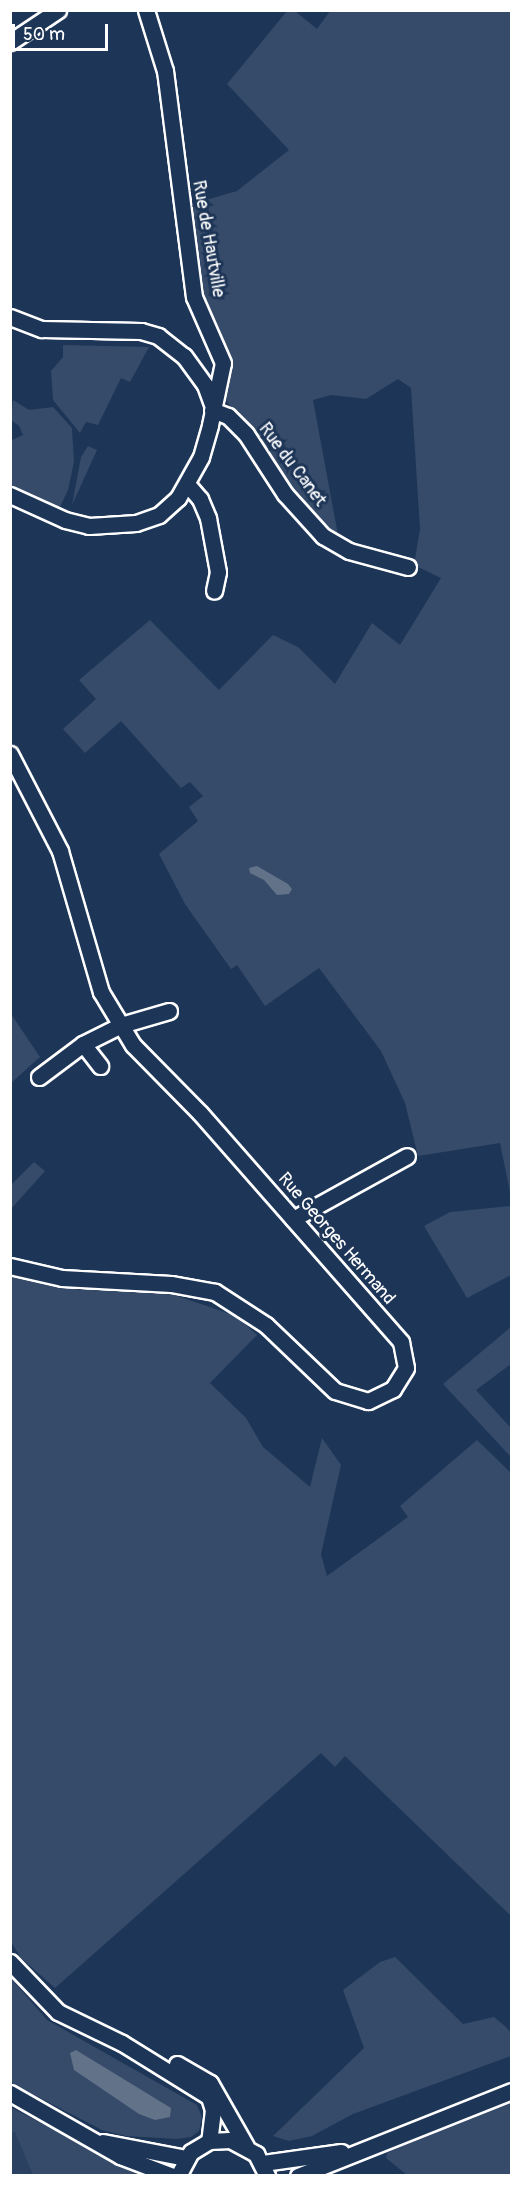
<!DOCTYPE html>
<html>
<head>
<meta charset="utf-8">
<style>
  body { margin:0 }
  #map { position:relative; width:522px; height:2186px; overflow:hidden; background:#1d3557; font-family:Pangolin,sans-serif }
  div>[style] { position:absolute }
  .built>* { inset:0; background:#2a4161 }
  .green>* { inset:0; background:#364b69 }
  .water>* { inset:0; background:#617289 }
  .roads { filter:drop-shadow(2px 0 #fff) drop-shadow(-2px 0 #fff) drop-shadow(0 2px #fff) drop-shadow(0 -2px #fff) }
  .minor>* { height:15px; margin:-7.5px; padding:0 7.5px; transform-origin:7.5px; border-radius:7.5px; background:#1d3557 }
  span { translate:-50% -50%; white-space:nowrap; text-align:center; line-height:1.15; -webkit-text-stroke:6px #1d3557; paint-order:stroke }
  .street-label { font-size:18px; color:#fff }
  .frame { position:absolute; inset:0; border:12px solid #fff; pointer-events:none }
  .scale { position:absolute; left:12px; top:24px; width:96px; height:27px; box-sizing:border-box; border:3px solid #fff; border-top:0; padding-left:8px; font-size:18px; line-height:21px; white-space:nowrap; color:#fff; -webkit-text-stroke:4px #1d3557; paint-order:stroke }
</style>
</head>
<body>
<div id="map">
  <div class="built">
    <div style="clip-path:polygon(10px 2120px,99px 2175px,11px 2175px)"></div>
  </div>
  <div class="green">
    <div style="clip-path:polygon(287px 11px,295px 11px,317px 29px,330px 11px,511px 11px,511px 1197px,500px 1143px,418px 1156px,405px 1103px,381px 1051px,319px 968px,265px 1006px,237px 965px,231px 969px,185px 904px,159px 854px,198px 821px,189px 807px,203px 796px,190px 782px,181px 788px,121px 721px,85px 753px,63px 729px,96px 699px,79px 680px,150px 620px,219px 690px,273px 635px,298px 647px,335px 684px,372px 623px,400px 645px,441px 578px,414px 565px,420px 529px,411px 388px,398px 379px,366px 399px,331px 395px,313px 400px,338px 535px,313px 518px,287px 491px,220px 391px,227px 371px,224px 347px,201px 296px,185px 206px,237px 191px,289px 150px,227px 84px)"></div>
    <div style="clip-path:polygon(63px 345px,149px 347px,130px 382px,121px 378px,98px 425px,86px 422px,80px 433px,53px 400px,51px 371px,63px 357px)"></div>
    <div style="clip-path:polygon(13px 400px,29px 410px,53px 407px,72px 428px,74px 462px,68px 490px,59px 509px,11px 490px,10px 441px,23px 435px,19px 426px,11px 420px)"></div>
    <div style="clip-path:polygon(88px 446px,97px 450px,72px 505px,81px 457px)"></div>
    <div style="clip-path:polygon(11px 1014px,40px 1057px,11px 1083px,10px 1083px)"></div>
    <div style="clip-path:polygon(34px 1162px,45px 1171px,11px 1209px,11px 1185px)"></div>
    <div style="clip-path:polygon(511px 1206px,511px 1275px,467px 1298px,424px 1226px,450px 1212px)"></div>
    <div style="clip-path:polygon(11px 1274px,80px 1290px,160px 1290px,236px 1316px,257px 1335px,210px 1383px,246px 1418px,263px 1447px,310px 1487px,322px 1438px,341px 1465px,321px 1554px,327px 1576px,408px 1517px,400px 1506px,477px 1440px,511px 1473px,511px 1916px,345px 1756px,335px 1767px,321px 1753px,55px 1988px,21px 1958px,11px 1942px)"></div>
    <div style="clip-path:polygon(511px 1327px,511px 1364px,476px 1390px,511px 1428px,511px 1457px,443px 1384px)"></div>
    <div style="clip-path:polygon(395px 1957px,463px 2024px,494px 2017px,506px 2027px,511px 2033px,511px 2056px,353px 2114px,312px 2136px,289px 2141px,273px 2136px,364px 2048px,343px 1990px,380px 1962px)"></div>
    <div style="clip-path:polygon(10px 1977px,47px 2020px,197px 2105px,202px 2117px,199px 2131px,191px 2137px,177px 2139px,126px 2136px,102px 2130px,11px 2083px)"></div>
    <div style="clip-path:polygon(511px 2098px,511px 2175px,407px 2175px,386px 2158px,387px 2153px)"></div>
    <div style="clip-path:polygon(10px 2107px,121px 2164px,156px 2175px,33px 2175px,15px 2132px,11px 2133px)"></div>
  </div>
  <div class="water">
    <div style="clip-path:polygon(257px 866px,288px 884px,292px 889px,289px 894px,277px 895px,264px 880px,250px 873px,249px 868px)"></div>
    <div style="clip-path:polygon(76px 2050px,171px 2108px,170px 2117px,155px 2120px,139px 2114px,74px 2070px,70px 2053px)"></div>
  </div>
  <div class="roads">
    <div class="minor">
      <div style="left:10px;top:42px;width:58px;rotate:-33.7deg"></div>
      <div style="left:10px;top:317px;width:34px;rotate:21deg"></div>
      <div style="left:42px;top:329px;width:99px;rotate:1.2deg"></div>
      <div style="left:141px;top:331px;width:18px;rotate:16deg"></div>
      <div style="left:158px;top:336px;width:33px;rotate:38deg"></div>
      <div style="left:184px;top:356px;width:36px;rotate:54deg"></div>
      <div style="left:205px;top:385px;width:20px;rotate:70deg"></div>
      <div style="left:212px;top:410px;width:17px;rotate:21deg"></div>
      <div style="left:228px;top:416px;width:25px;rotate:45deg"></div>
      <div style="left:246px;top:434px;width:72px;rotate:57deg"></div>
      <div style="left:285px;top:494px;width:57px;rotate:47.9deg"></div>
      <div style="left:323px;top:536px;width:30px;rotate:30deg"></div>
      <div style="left:349px;top:551px;width:61px;rotate:15.2deg"></div>
      <div style="left:187px;top:484px;width:20px;rotate:49deg"></div>
      <div style="left:200px;top:499px;width:21px;rotate:67deg"></div>
      <div style="left:208px;top:518px;width:55px;rotate:79.5deg"></div>
      <div style="left:218px;top:572px;width:19px;rotate:102deg"></div>
      <div style="left:10px;top:495px;width:60px;rotate:24.4deg"></div>
      <div style="left:65px;top:520px;width:25px;rotate:14deg"></div>
      <div style="left:89px;top:526px;width:47px;rotate:-3.7deg"></div>
      <div style="left:136px;top:523px;width:24px;rotate:-19deg"></div>
      <div style="left:159px;top:515px;width:25px;rotate:-42deg"></div>
      <div style="left:178px;top:498px;width:47px;rotate:-60.7deg"></div>
      <div style="left:201px;top:457px;width:33px;rotate:-74deg"></div>
      <div style="left:210px;top:425px;width:63px;rotate:-78.2deg"></div>
      <div style="left:223px;top:363px;width:72px;rotate:-113.7deg"></div>
      <div style="left:194px;top:297px;width:228px;rotate:-97.3deg"></div>
      <div style="left:165px;top:71px;width:64px;rotate:-107.3deg"></div>
      <div style="left:10px;top:754px;width:109px;rotate:62.7deg"></div>
      <div style="left:60px;top:851px;width:147px;rotate:73.8deg"></div>
      <div style="left:101px;top:992px;width:62px;rotate:58.9deg"></div>
      <div style="left:133px;top:1045px;width:95px;rotate:45.4deg"></div>
      <div style="left:200px;top:1113px;width:305px;rotate:48.7deg"></div>
      <div style="left:401px;top:1342px;width:26px;rotate:79deg"></div>
      <div style="left:406px;top:1368px;width:25px;rotate:122deg"></div>
      <div style="left:393px;top:1389px;width:28px;rotate:154deg"></div>
      <div style="left:368px;top:1401px;width:34px;rotate:-163deg"></div>
      <div style="left:335px;top:1391px;width:95px;rotate:-136.3deg"></div>
      <div style="left:266px;top:1325px;width:61px;rotate:-147.1deg"></div>
      <div style="left:215px;top:1292px;width:45px;rotate:-169.7deg"></div>
      <div style="left:171px;top:1284px;width:109px;rotate:-176.8deg"></div>
      <div style="left:62px;top:1278px;width:53px;rotate:-167deg"></div>
      <div style="left:83px;top:1044px;width:28px;rotate:52deg"></div>
      <div style="left:39px;top:1077px;width:55px;rotate:-36.9deg"></div>
      <div style="left:83px;top:1044px;width:42px;rotate:-26.6deg"></div>
      <div style="left:121px;top:1025px;width:50px;rotate:-16.3deg"></div>
      <div style="left:293px;top:1219px;width:130px;rotate:-28.9deg"></div>
      <div style="left:10px;top:1962px;width:69px;rotate:46.2deg"></div>
      <div style="left:58px;top:2012px;width:71px;rotate:25.8deg"></div>
      <div style="left:122px;top:2043px;width:102px;rotate:31.8deg"></div>
      <div style="left:209px;top:2097px;width:14px;rotate:73deg"></div>
      <div style="left:213px;top:2110px;width:31px;rotate:97deg"></div>
      <div style="left:177px;top:2064px;width:38px;rotate:30deg"></div>
      <div style="left:210px;top:2083px;width:73px;rotate:60.3deg"></div>
      <div style="left:10px;top:2093px;width:127px;rotate:29.8deg"></div>
      <div style="left:120px;top:2156px;width:57px;rotate:20.7deg"></div>
      <div style="left:103px;top:2142px;width:85px;rotate:10.9deg"></div>
      <div style="left:263px;top:2163px;width:79px;rotate:-8deg"></div>
      <div style="left:178px;top:2176px;width:27px;rotate:-62deg"></div>
      <div style="left:191px;top:2152px;width:21px;rotate:-31deg"></div>
      <div style="left:209px;top:2141px;width:21px;rotate:-3deg"></div>
      <div style="left:230px;top:2140px;width:30px;rotate:28deg"></div>
      <div style="left:256px;top:2154px;width:25px;rotate:63deg"></div>
      <div style="left:298px;top:2176px;width:230px;rotate:-21.7deg"></div>
    </div>
  </div>
  <div class="street-label">
    <span style="left:208px;top:239px;rotate:80deg">Rue de Hautville</span>
    <span style="left:292px;top:465px;rotate:53deg">Rue du Canet</span>
    <span style="left:336px;top:1239px;rotate:49deg">Rue Georges Hermand</span>
  </div>
  <div class="frame"></div>
  <div class="scale">50 m</div>
</div>
</body>
</html>
